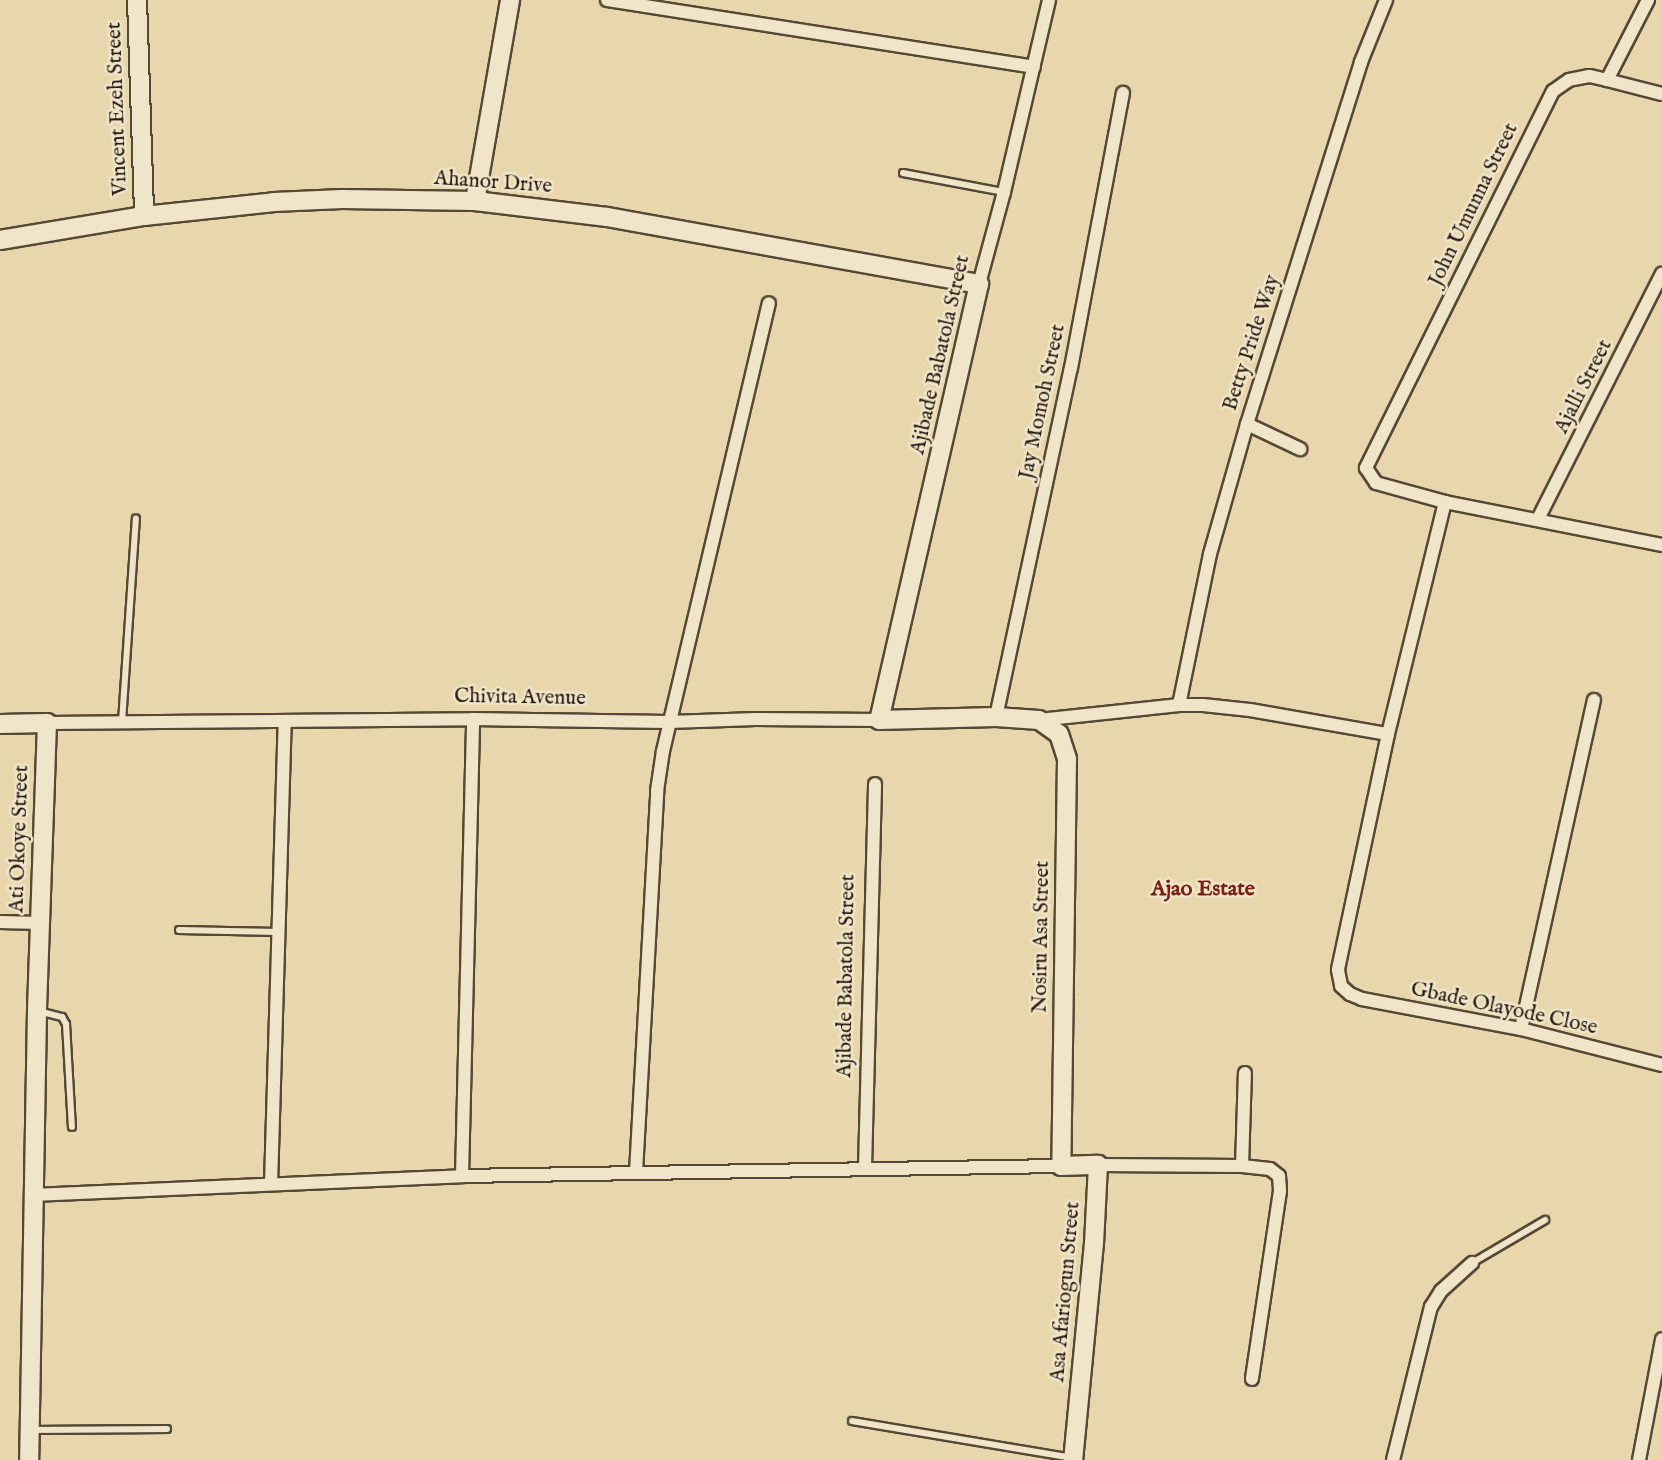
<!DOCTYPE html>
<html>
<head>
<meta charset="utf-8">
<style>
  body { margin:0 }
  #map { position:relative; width:1662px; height:1460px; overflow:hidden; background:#e8d7ac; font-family:"IM FELL English",serif }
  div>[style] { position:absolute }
  .roads { filter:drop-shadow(2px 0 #564837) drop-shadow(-2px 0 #564837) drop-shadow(0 2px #564837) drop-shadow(0 -2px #564837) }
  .lane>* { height:6px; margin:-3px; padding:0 3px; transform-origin:3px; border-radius:3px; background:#f0e5c9 }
  .street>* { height:12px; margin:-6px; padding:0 6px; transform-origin:6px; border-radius:6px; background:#f0e5c9 }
  .secondary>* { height:18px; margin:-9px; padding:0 9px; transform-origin:9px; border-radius:9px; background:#f0e5c9 }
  span { translate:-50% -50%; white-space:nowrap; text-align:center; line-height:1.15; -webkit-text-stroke:5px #f0e5c9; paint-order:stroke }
  .street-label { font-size:21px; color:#251910 }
  .neighbourhood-label { font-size:22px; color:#7a1f14; font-weight:700 }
</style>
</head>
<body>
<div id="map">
  <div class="roads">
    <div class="lane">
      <div style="left:903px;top:173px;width:103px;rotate:10.7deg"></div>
      <div style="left:122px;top:722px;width:204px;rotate:-86.1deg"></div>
      <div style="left:179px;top:930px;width:99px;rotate:1.2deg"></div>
      <div style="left:38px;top:1011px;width:25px;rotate:14deg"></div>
      <div style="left:62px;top:1017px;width:8px;rotate:60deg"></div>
      <div style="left:66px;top:1024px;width:103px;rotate:86.7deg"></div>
      <div style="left:1472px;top:1263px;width:85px;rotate:-30.5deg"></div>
      <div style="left:852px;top:1421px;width:224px;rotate:9.5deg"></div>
      <div style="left:32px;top:1430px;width:135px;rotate:-0.4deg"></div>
    </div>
    <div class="street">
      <div style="left:607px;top:0;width:432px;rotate:8.9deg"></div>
      <div style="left:1648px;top:0;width:90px;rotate:117.1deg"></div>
      <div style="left:1607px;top:80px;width:18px;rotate:-167deg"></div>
      <div style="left:1589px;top:76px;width:20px;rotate:169deg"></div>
      <div style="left:1569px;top:80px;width:19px;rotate:145deg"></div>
      <div style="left:1553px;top:91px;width:421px;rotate:116.4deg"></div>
      <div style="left:1366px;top:468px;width:18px;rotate:56deg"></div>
      <div style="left:1376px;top:483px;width:72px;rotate:15.4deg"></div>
      <div style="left:1445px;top:502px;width:239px;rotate:103.8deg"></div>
      <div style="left:1388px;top:734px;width:241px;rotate:102deg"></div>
      <div style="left:1338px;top:970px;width:16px;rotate:79deg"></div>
      <div style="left:1341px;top:986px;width:12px;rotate:42deg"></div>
      <div style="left:1350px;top:994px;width:13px;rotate:23deg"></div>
      <div style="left:1362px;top:999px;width:162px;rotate:10.7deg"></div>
      <div style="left:1521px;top:1029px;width:146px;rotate:14.3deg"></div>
      <div style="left:1607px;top:80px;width:57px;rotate:14.3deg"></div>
      <div style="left:979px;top:284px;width:95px;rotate:-74.8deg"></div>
      <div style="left:1004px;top:192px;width:197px;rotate:-76.8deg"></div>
      <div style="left:1247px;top:424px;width:59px;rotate:25.3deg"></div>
      <div style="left:1445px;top:502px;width:221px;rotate:11.2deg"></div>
      <div style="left:1538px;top:519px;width:275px;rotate:-63.2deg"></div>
      <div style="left:1179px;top:705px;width:154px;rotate:-78.4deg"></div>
      <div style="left:1210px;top:554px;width:135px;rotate:-74.1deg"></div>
      <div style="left:1247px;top:424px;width:380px;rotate:-72.5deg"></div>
      <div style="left:1361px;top:62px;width:67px;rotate:-68deg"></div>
      <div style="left:996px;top:717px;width:357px;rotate:-77.9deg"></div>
      <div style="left:1071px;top:368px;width:280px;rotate:-79.3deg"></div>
      <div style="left:1039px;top:720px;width:141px;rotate:-6.1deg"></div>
      <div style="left:1179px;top:705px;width:24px"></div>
      <div style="left:1203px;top:705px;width:47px;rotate:6.1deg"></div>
      <div style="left:1250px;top:710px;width:140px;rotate:9.9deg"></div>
      <div style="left:47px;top:723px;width:426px;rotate:-0.5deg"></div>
      <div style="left:473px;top:719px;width:196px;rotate:0.9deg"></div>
      <div style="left:669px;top:722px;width:87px;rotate:-2deg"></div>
      <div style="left:756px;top:719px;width:123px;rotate:0.5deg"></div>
      <div style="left:0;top:922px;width:40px;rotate:1.4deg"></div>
      <div style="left:1521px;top:1029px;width:337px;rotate:-77.5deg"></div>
      <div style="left:1098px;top:1165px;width:144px;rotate:0.4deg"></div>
      <div style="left:1242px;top:1166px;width:28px;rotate:6deg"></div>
      <div style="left:1270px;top:1169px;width:11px;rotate:38deg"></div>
      <div style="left:1279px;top:1176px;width:15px;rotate:86deg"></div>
      <div style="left:1280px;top:1191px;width:190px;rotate:98.5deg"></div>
      <div style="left:1242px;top:1166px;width:93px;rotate:-88.2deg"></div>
      <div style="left:865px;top:1168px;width:384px;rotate:-88.5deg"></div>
      <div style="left:636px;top:1172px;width:382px;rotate:-86.8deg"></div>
      <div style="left:657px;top:791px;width:40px;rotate:-81.5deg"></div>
      <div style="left:663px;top:751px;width:460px;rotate:-76.7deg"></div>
      <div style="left:462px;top:1176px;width:457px;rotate:-88.6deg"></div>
      <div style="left:271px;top:1184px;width:463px;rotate:-88.3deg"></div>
      <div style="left:33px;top:1195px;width:429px;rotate:-2.5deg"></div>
      <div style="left:462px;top:1176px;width:599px;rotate:-0.96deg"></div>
      <div style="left:1393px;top:1460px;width:158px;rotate:-76.1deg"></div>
      <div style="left:1431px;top:1307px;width:19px;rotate:-58deg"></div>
      <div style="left:1441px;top:1291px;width:42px;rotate:-42.1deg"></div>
      <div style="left:1639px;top:1460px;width:123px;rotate:-79.2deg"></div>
    </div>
    <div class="secondary">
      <div style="left:137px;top:0;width:216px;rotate:88.1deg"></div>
      <div style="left:475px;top:201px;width:204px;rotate:-80.1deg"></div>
      <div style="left:0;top:240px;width:146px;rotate:-9.5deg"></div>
      <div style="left:144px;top:216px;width:131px;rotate:-6.1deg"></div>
      <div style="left:274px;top:202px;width:68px;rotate:-2.5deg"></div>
      <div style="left:342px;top:199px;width:133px;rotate:0.9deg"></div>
      <div style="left:475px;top:201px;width:133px;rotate:6.9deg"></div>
      <div style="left:607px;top:217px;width:378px;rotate:10.2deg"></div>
      <div style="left:979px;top:284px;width:447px;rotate:102.9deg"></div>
      <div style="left:879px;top:720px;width:117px;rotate:-1.5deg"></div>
      <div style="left:996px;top:717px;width:43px;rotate:4deg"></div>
      <div style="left:1039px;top:720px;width:24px;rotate:35deg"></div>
      <div style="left:1059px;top:734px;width:26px;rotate:72deg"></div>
      <div style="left:1067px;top:759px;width:407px;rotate:90.8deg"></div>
      <div style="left:1061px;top:1166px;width:37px;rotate:-2deg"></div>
      <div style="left:1098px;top:1165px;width:78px;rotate:92.9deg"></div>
      <div style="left:1094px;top:1243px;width:218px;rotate:95.5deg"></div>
      <div style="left:0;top:724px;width:47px;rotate:-1.2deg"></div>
      <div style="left:47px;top:723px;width:288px;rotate:92deg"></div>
      <div style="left:37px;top:1011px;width:449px;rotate:91deg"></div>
    </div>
  </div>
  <div class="street-label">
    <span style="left:118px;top:109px;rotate:-92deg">Vincent Ezeh Street</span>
    <span style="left:493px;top:183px;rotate:4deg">Ahanor Drive</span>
    <span style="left:1474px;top:205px;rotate:-64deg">John Umunna Street</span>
    <span style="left:1252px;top:343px;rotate:-72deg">Betty Pride Way</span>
    <span style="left:941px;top:355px;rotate:-77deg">Ajibade Babatola Street</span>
    <span style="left:1584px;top:387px;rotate:-63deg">Ajalli Street</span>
    <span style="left:1043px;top:402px;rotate:-78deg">Jay Momoh Street</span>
    <span style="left:520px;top:698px;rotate:1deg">Chivita Avenue</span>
    <span style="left:20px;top:839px;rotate:-88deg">Ati Okoye Street</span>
    <span style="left:1042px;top:937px;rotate:-89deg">Nosiru Asa Street</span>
    <span style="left:847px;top:976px;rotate:-89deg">Ajibade Babatola Street</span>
    <span style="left:1504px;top:1009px;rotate:12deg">Gbade Olayode Close</span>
    <span style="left:1066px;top:1292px;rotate:-85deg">Asa Afariogun Street</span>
  </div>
  <div class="neighbourhood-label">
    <span style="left:1203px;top:890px">Ajao Estate</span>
  </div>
</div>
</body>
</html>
